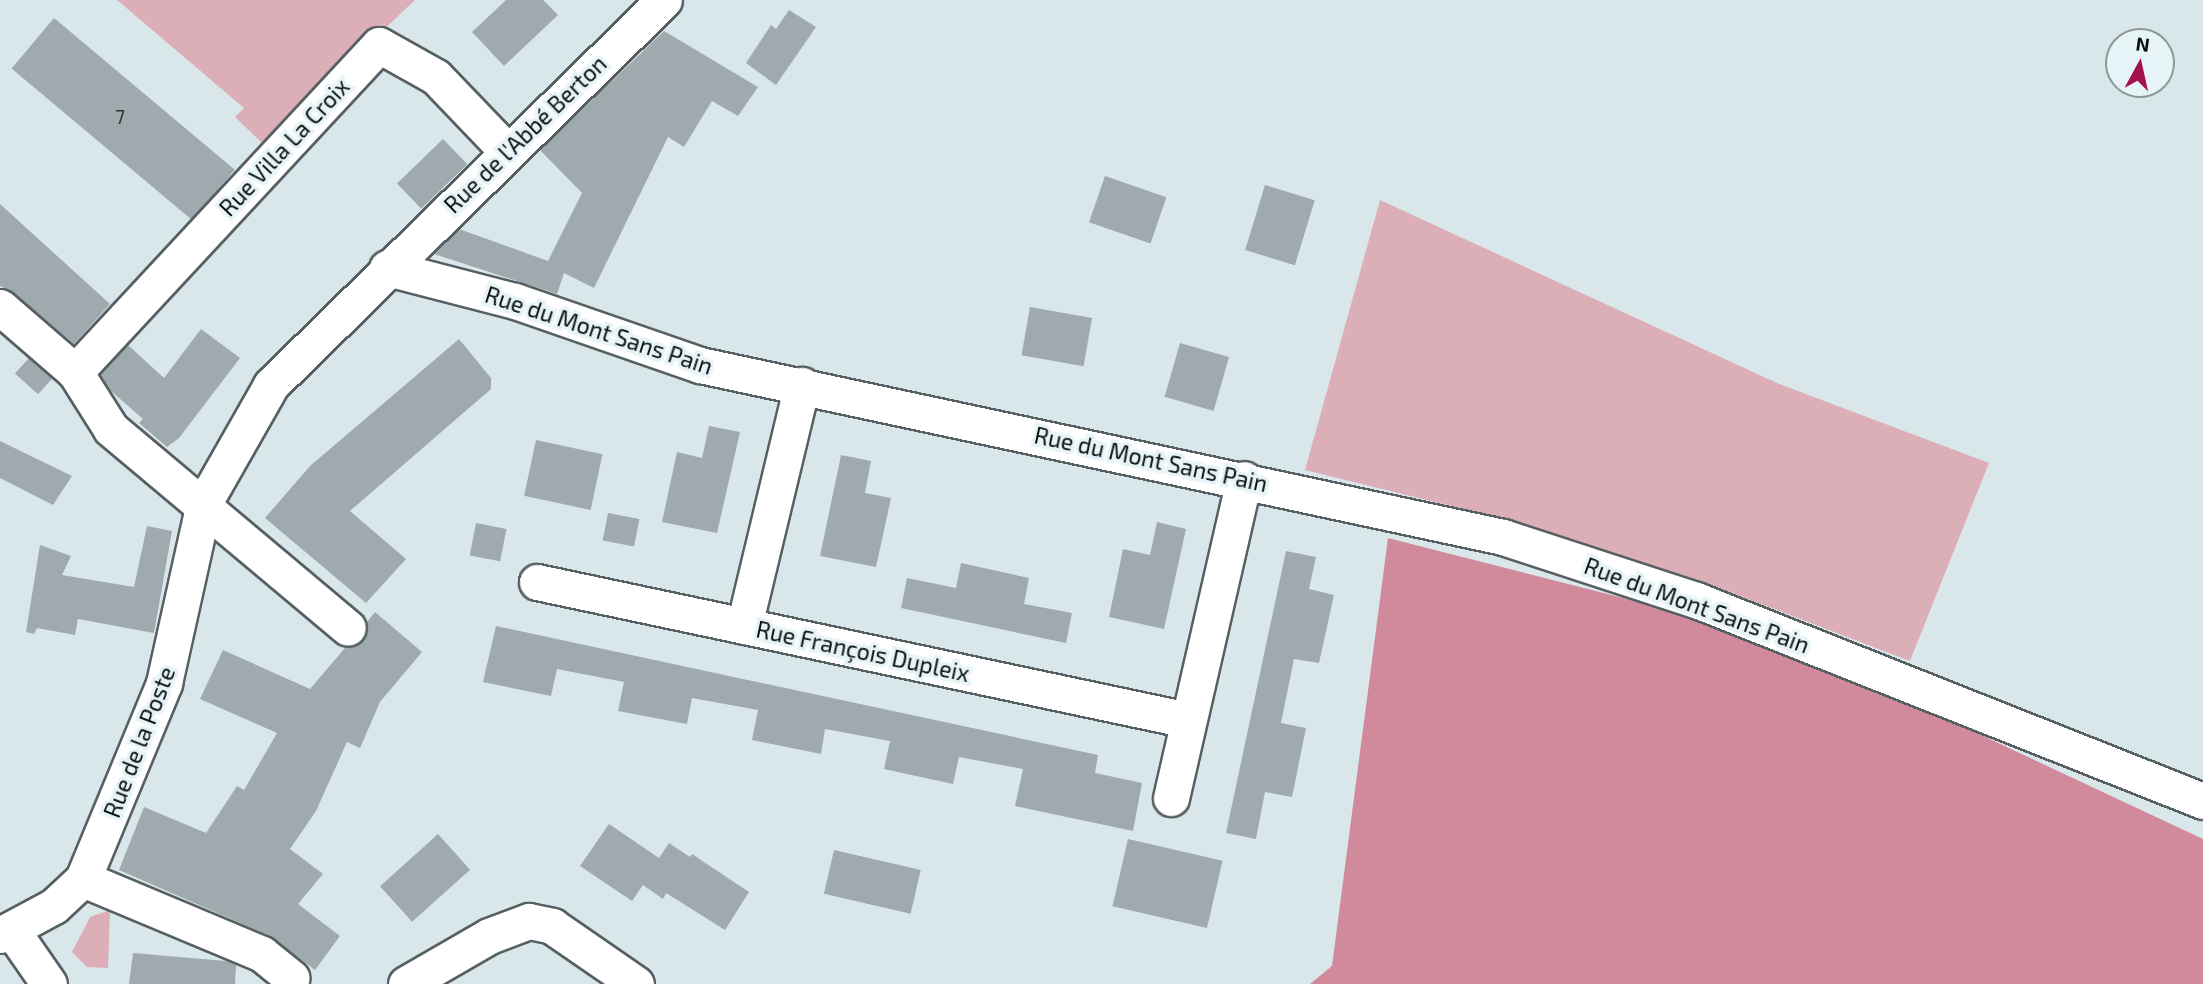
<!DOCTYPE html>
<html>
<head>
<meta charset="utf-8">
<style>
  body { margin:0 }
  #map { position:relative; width:2203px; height:984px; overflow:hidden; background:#dae7ea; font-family:"Exo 2",sans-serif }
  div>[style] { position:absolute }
  .green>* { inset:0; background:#dcaeb8 }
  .forest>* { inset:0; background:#d18a9b }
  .building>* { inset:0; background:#9faaae; transform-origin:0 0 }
  .roads { filter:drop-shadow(2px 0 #566063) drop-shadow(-2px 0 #566063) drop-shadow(0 2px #566063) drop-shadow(0 -2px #566063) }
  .minor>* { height:35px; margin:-17.5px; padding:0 17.5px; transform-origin:17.5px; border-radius:17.5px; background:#fff }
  span { translate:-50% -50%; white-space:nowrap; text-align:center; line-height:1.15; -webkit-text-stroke:7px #e7f4f7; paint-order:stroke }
  .number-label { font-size:19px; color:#303638 }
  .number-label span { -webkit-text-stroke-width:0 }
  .street-label { font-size:23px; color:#0b0f10 }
  .north { position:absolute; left:2105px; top:28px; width:70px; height:70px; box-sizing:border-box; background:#e7f4f7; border:2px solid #8f989b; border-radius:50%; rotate:8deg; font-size:19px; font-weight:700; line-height:28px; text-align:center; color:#0b0f10 }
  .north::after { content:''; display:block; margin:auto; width:24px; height:32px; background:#a51150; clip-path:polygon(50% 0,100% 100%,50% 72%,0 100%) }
</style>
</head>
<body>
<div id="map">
  <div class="green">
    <div style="clip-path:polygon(117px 0,415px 0,263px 144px,235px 117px,244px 108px)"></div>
    <div style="clip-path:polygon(1380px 200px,1777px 383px,1989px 463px,1910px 661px,1701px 581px,1508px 520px,1305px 470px)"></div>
    <div style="clip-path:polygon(110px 910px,108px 968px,87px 967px,72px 952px,90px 917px)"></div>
  </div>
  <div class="forest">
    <div style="clip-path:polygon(1388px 538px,1694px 616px,1902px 698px,2203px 839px,2203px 984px,1310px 984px,1332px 966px)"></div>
  </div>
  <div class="building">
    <div style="clip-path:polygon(506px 0,543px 0,558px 15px,504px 66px,472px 32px)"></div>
    <div style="clip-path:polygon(789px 10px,816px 27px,776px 85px,746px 63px,771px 25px,776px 29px)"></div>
    <div style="left:54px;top:18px;width:236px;height:66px;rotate:40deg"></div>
    <div style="clip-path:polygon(664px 31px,758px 87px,738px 116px,712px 101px,684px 147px,668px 137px,594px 288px,564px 273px,557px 294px,434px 254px,459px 229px,548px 261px,582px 193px,540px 150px)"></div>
    <div style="left:443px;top:139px;width:35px;height:64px;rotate:46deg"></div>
    <div style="left:1105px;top:176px;width:65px;height:49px;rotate:19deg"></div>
    <div style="left:1265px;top:185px;width:52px;height:68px;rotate:17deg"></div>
    <div style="clip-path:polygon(0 204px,110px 304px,74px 344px,13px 292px,0 286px)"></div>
    <div style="left:1030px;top:307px;width:63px;height:49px;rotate:10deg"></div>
    <div style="clip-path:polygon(201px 329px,240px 358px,179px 438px,167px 447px,139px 423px,143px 419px,111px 391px,100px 374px,128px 345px,164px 378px)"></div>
    <div style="clip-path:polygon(459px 339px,491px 378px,491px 389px,350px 511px,406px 559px,366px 603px,265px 518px,310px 466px)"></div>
    <div style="left:1180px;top:343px;width:51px;height:56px;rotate:16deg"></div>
    <div style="left:29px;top:358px;width:31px;height:21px;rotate:42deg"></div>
    <div style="clip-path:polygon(709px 426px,740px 432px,717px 533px,662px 522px,677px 452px,702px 458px)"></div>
    <div style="left:536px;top:440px;width:68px;height:57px;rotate:12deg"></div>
    <div style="clip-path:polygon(0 441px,72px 476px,53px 505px,0 478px)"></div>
    <div style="clip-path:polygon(841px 455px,871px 461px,865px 493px,891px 498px,876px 567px,820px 556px)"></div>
    <div style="left:608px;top:513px;width:32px;height:28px;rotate:11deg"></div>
    <div style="clip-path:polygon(1157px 522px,1186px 529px,1164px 629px,1109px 617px,1123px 549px,1150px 555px)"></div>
    <div style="left:476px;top:523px;width:31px;height:33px;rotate:11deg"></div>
    <div style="clip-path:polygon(147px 526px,172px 531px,154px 633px,78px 619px,75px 635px,37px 628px,34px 634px,26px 632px,40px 545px,71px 556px,62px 575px,134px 587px)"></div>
    <div style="clip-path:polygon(1286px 551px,1316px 557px,1309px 589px,1334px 595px,1319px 663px,1294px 659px,1281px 723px,1306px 728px,1292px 797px,1265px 792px,1256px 839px,1226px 833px)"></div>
    <div style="clip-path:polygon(961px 563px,1029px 578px,1024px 604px,1072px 613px,1066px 643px,901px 608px,907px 578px,956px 588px)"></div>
    <div style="clip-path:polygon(375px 612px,422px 652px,380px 702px,360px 748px,347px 742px,316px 811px,290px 849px,323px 874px,298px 904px,340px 936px,315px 970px,270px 936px,119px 870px,144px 807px,206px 833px,237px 786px,244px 790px,277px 733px,200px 699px,223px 650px,310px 689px,345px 648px,363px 641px,367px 622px)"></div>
    <div style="clip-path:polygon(496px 626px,1098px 755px,1095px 773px,1142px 783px,1133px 831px,1015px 806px,1023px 769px,959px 757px,953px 784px,884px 769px,890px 741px,825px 729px,821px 754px,752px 740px,758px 710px,692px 698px,687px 724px,618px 711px,624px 682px,557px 669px,551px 696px,483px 682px)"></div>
    <div style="clip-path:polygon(609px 824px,659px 858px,669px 843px,690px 857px,692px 854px,749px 892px,725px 930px,666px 893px,663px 899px,643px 885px,632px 901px,580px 866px)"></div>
    <div style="left:438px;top:834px;width:48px;height:78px;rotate:48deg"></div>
    <div style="left:1128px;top:839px;width:97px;height:69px;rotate:13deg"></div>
    <div style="left:834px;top:850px;width:89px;height:45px;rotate:13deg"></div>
    <div style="clip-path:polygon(133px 953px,226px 961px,236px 965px,235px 984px,129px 984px)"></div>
  </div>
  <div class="roads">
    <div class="minor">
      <div style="left:387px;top:268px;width:132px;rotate:14.5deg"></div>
      <div style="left:515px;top:301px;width:196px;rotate:19.1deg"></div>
      <div style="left:700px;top:365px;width:821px;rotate:12.09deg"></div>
      <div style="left:1503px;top:537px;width:203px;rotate:18.1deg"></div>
      <div style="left:1696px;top:600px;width:545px;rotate:21.63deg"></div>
      <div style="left:0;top:307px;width:99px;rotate:40.9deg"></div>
      <div style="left:75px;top:372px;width:67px;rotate:57.7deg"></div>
      <div style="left:111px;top:429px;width:309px;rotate:40deg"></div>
      <div style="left:75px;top:372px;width:446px;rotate:-47.1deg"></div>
      <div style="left:379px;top:45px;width:65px;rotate:29.3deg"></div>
      <div style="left:436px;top:77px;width:103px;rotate:46.2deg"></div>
      <div style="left:537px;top:582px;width:665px;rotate:11.97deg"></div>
      <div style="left:744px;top:626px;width:248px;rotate:-76.5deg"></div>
      <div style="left:1171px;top:798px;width:327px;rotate:-77.1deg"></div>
      <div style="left:83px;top:879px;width:194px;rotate:22.7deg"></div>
      <div style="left:262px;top:954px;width:38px;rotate:39deg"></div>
      <div style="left:13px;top:932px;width:63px;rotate:55.3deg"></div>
      <div style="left:0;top:935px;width:61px;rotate:-28.2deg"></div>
      <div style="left:54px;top:906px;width:40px;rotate:-43deg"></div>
      <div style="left:83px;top:879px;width:212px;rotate:-67.5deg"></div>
      <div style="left:164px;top:683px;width:184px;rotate:-77.5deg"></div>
      <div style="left:204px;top:503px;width:136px;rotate:-60.4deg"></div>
      <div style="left:271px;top:385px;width:550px;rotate:-44.41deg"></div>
      <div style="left:406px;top:984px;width:96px;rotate:-30deg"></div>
      <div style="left:489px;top:936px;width:43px;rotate:-20.6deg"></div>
      <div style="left:529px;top:921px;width:24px;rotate:12deg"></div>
      <div style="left:552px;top:926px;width:102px;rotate:34.6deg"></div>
    </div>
  </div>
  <div class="number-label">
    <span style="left:120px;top:117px">7</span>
  </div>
  <div class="street-label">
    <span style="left:525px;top:134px;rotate:-44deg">Rue de l'Abbé Berton</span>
    <span style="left:284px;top:147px;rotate:-47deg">Rue Villa La Croix</span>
    <span style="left:599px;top:330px;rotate:18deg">Rue du Mont Sans Pain</span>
    <span style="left:1151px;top:459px;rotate:12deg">Rue du Mont Sans Pain</span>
    <span style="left:1697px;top:605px;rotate:20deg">Rue du Mont Sans Pain</span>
    <span style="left:863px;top:651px;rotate:12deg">Rue François Dupleix</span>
    <span style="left:139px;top:742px;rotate:-69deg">Rue de la Poste</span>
  </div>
  <div class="north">N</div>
</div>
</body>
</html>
